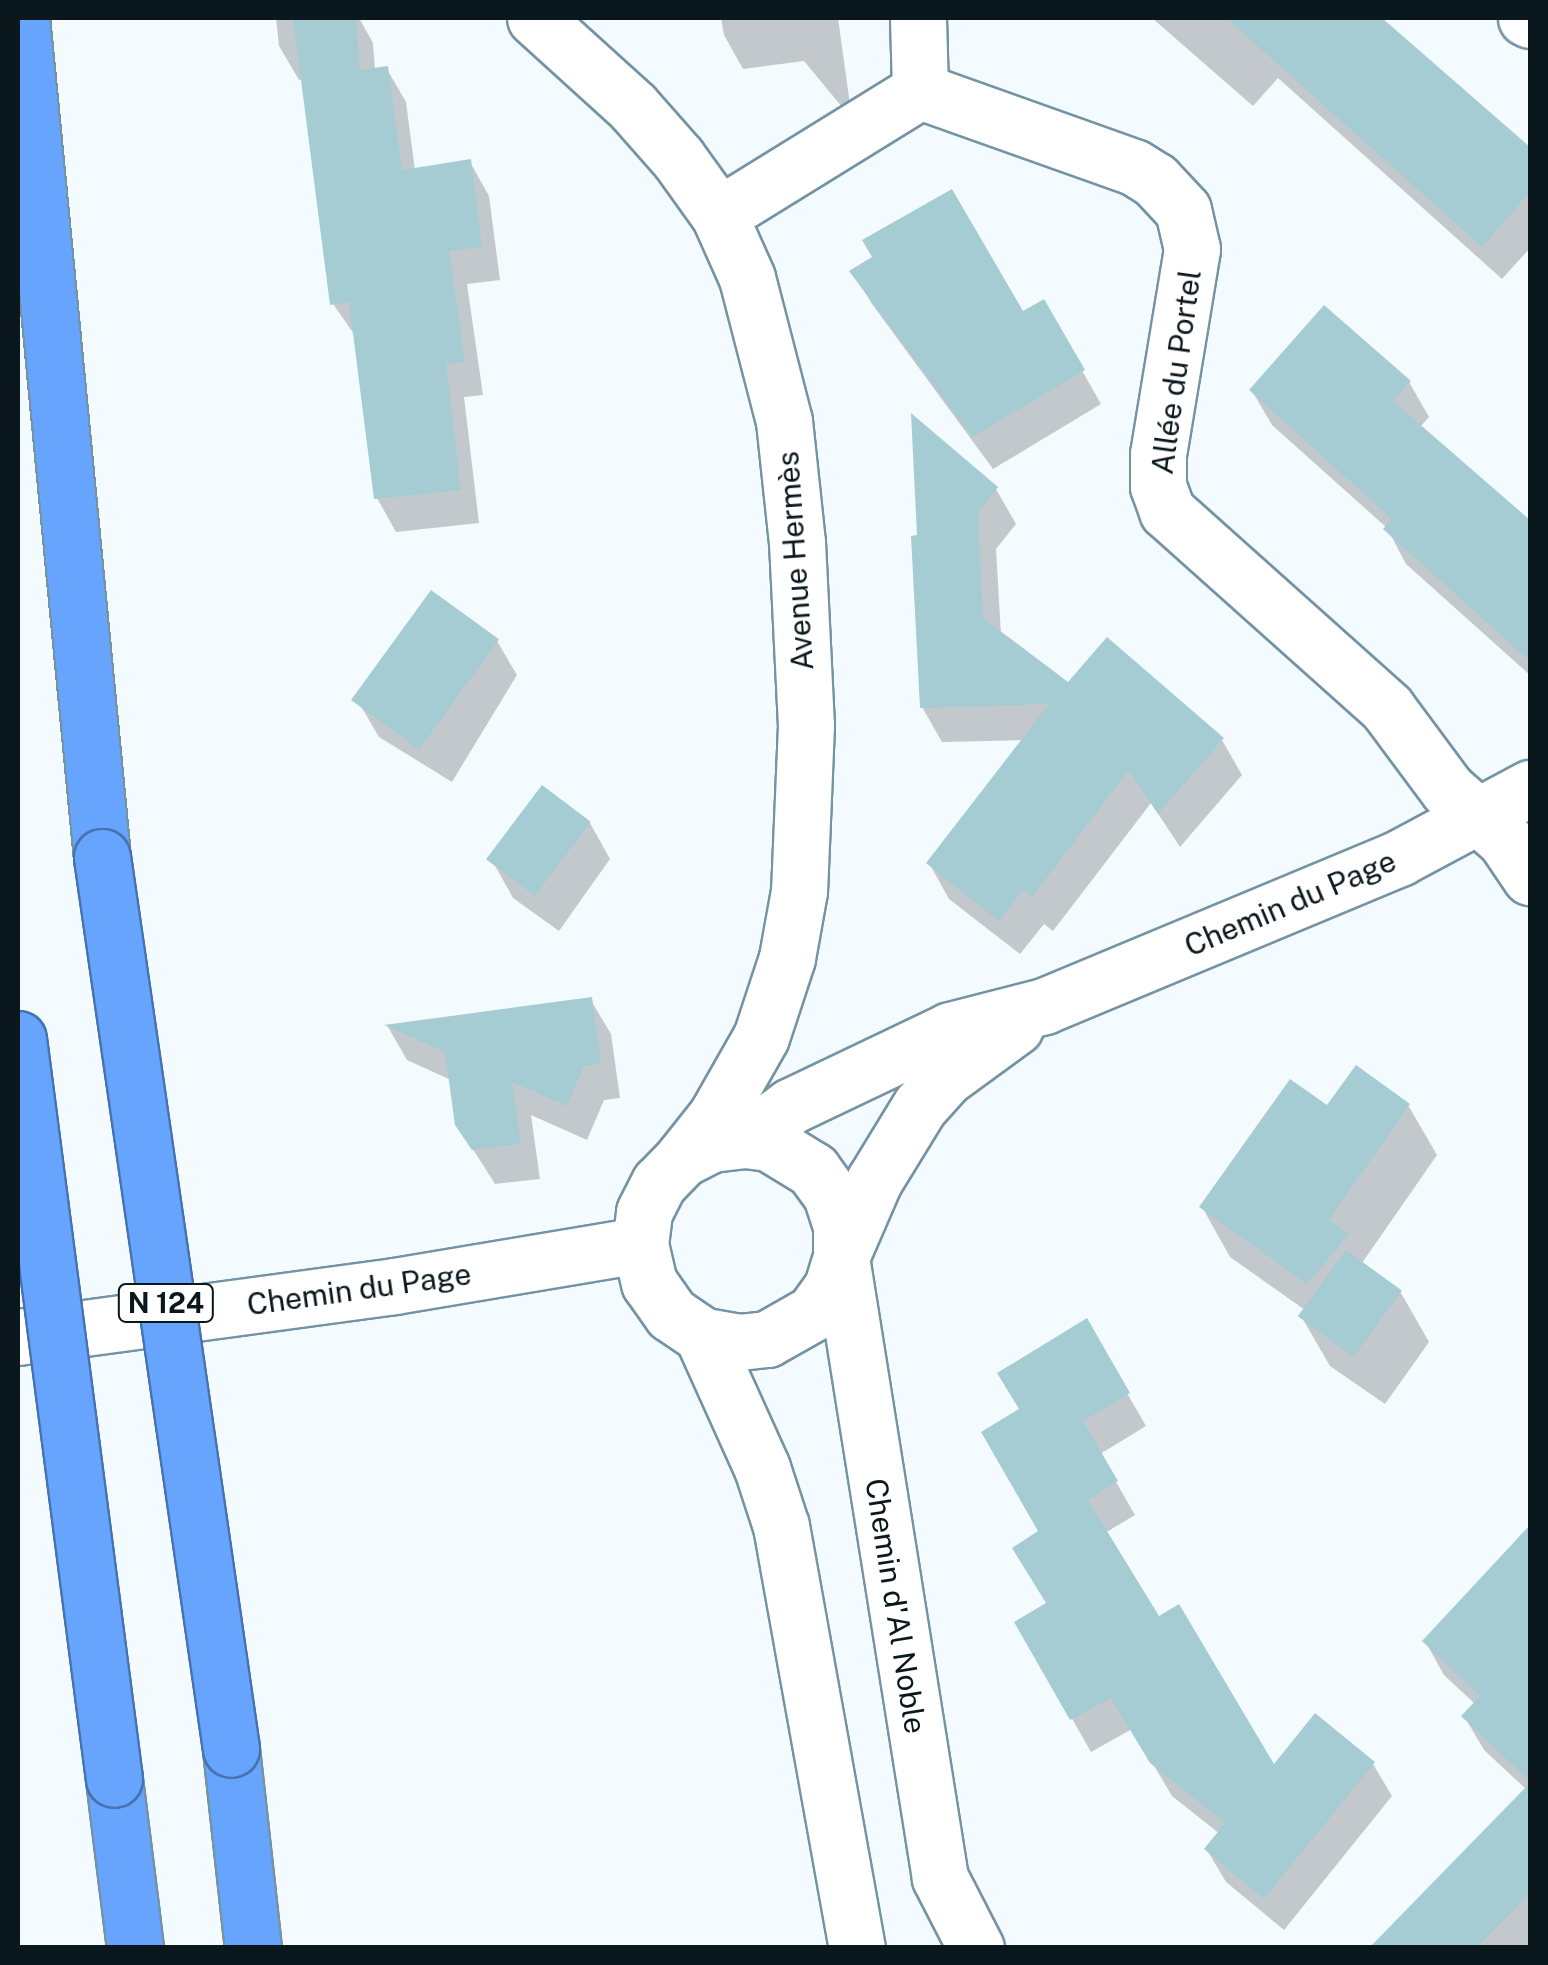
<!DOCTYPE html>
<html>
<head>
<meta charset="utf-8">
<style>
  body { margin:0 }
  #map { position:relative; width:1548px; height:1965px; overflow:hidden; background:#f4fbff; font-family:"Public Sans",sans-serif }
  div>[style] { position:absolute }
  .shadow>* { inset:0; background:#0003 }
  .building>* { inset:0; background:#a4ccd2; transform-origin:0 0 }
  .roads { filter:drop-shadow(2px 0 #7493a4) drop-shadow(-2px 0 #7493a4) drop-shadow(0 2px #7493a4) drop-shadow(0 -2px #7493a4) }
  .street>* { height:55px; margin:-27.5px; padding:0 27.5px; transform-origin:27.5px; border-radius:27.5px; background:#fff }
  .secondary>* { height:55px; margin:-27.5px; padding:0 27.5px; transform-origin:27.5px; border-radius:27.5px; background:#fff }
  .highway>* { height:55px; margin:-27.5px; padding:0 27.5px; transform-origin:27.5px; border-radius:27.5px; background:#66a4fd }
  .bridges { filter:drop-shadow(2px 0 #4673af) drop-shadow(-2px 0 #4673af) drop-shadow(0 2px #4673af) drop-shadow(0 -2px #4673af) }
  .highway-bridge>* { height:55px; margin:-27.5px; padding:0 27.5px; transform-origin:27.5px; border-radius:27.5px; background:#66a4fd }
  span { translate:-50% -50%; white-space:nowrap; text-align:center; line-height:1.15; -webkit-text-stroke:8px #fff; paint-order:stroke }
  .shield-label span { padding:2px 8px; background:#fff; border:2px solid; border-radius:8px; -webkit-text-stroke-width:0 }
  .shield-label { font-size:28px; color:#0a171d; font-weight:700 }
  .street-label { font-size:30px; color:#0a171d }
  .frame { position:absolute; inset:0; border:20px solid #0a171d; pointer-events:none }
</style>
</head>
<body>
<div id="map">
  <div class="shadow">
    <div style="clip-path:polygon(276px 18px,359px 18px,373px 43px,375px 70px,387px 69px,406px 102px,415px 170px,470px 162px,489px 196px,500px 280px,467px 284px,483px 395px,464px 397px,479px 523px,396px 532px,377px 498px,356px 337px,333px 304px,304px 79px,299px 80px,279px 46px)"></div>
    <div style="clip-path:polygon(721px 18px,838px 18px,852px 119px,804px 61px,743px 69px,724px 35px)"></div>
    <div style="clip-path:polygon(1152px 18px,1323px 18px,1370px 59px,1394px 31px,1530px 152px,1530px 248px,1502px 279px,1278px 78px,1253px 106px)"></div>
    <div style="clip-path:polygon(853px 272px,1022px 314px,1043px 302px,1101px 404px,993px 469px,872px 304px)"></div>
    <div style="clip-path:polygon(1409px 382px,1429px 417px,1420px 427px,1530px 524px,1530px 675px,1406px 564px,1387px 528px,1272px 425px,1252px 391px)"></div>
    <div style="clip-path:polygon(996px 489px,1016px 524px,996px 549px,1001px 635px,1068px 685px,1222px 740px,1242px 775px,1180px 847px,1151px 803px,1053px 931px,1044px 924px,1020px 954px,949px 899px,929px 863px,1024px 740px,942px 742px,922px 707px,914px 538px)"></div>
    <div style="clip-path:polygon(497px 641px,517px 675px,452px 782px,379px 737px,359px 703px)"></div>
    <div style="clip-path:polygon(590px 823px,610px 859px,559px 931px,513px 898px,493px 862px)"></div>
    <div style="clip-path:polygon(590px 999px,611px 1034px,620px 1098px,604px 1100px,587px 1140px,531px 1115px,540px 1179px,495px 1184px,457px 1124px,451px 1080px,407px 1060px,388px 1027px)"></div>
    <div style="clip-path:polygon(1408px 1105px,1437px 1155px,1362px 1263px,1401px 1293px,1429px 1342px,1385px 1404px,1330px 1366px,1301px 1316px,1305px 1310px,1230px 1257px,1202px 1207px,1327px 1109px)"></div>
    <div style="clip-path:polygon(1086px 1322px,1146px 1426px,1100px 1454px,1135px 1515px,1105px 1533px,1158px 1619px,1274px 1769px,1373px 1764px,1392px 1796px,1284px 1930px,1226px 1882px,1207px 1850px,1220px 1834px,1172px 1796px,1132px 1729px,1091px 1752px,1017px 1622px,1048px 1605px,1021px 1410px)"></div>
    <div style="clip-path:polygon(1527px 1532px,1530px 1946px,1373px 1948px,1527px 1790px,1484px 1750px,1464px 1716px,1475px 1704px,1444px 1675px,1425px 1641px)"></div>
  </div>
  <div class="building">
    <div style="clip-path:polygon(293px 18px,356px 18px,360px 70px,388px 66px,402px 170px,471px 159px,482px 247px,449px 251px,465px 362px,446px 364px,461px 490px,374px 499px,349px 302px,330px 305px)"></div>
    <div style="clip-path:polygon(1226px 18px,1382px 18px,1530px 147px,1530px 192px,1482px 247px)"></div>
    <div style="clip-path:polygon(952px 189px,1023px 311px,1044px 299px,1085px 370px,972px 437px,849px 271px,872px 257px,862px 240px)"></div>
    <div style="clip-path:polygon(1324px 305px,1411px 381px,1393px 401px,1530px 520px,1530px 661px,1383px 529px,1392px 519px,1249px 390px)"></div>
    <div style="clip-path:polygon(911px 413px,998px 487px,978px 513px,983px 618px,1068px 682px,1107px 637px,1224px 738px,1158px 814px,1129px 770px,1032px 897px,1023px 890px,999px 921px,926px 863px,1049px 704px,920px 708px,911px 536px,917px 535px)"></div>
    <div style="left:431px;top:590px;width:84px;height:136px;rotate:36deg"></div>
    <div style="left:542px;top:785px;width:61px;height:93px;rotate:37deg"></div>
    <div style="clip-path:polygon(592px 997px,601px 1063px,584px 1066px,567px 1106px,512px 1082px,521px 1144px,472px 1150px,455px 1125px,445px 1052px,384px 1025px)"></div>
    <div style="clip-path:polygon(1356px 1065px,1410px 1104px,1329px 1220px,1349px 1234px,1307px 1284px,1199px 1207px,1290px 1079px,1327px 1105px)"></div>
    <div style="left:1346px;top:1250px;width:69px;height:82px;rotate:36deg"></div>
    <div style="clip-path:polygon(1087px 1318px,1130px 1393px,1083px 1421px,1118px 1481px,1088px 1500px,1159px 1616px,1179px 1604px,1274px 1764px,1315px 1713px,1375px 1762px,1264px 1899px,1204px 1849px,1225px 1823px,1150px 1763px,1111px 1698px,1070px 1720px,1014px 1622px,1046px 1603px,1012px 1548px,1038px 1531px,981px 1432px,1019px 1409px,997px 1373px)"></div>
    <div style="clip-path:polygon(1530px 1525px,1530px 1781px,1461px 1716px,1480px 1696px,1422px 1641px)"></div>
    <div style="clip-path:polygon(1530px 1783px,1530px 1893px,1476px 1948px,1369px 1948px)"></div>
  </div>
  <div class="roads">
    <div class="street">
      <div style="left:535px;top:18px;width:132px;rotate:42.2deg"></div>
      <div style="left:633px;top:107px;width:68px;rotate:48.6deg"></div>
      <div style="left:678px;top:158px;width:70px;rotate:54.3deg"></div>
      <div style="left:719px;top:215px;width:69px;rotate:66deg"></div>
      <div style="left:747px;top:278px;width:148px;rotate:75.5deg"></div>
      <div style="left:784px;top:421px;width:122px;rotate:83.9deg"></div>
      <div style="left:797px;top:542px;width:183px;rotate:87.2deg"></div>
      <div style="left:806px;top:725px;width:166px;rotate:92.4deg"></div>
      <div style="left:799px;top:891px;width:68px;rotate:100.2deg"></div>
      <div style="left:787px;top:958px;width:83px;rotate:108.2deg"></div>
      <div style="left:761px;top:1037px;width:91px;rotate:119.7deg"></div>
      <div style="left:716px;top:1116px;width:55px;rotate:128.3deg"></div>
      <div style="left:918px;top:18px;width:73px;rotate:88.4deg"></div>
      <div style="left:1526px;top:18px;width:4px;rotate:27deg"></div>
      <div style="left:719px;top:215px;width:236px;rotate:-31.7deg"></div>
      <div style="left:920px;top:91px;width:227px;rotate:19.6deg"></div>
      <div style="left:1134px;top:167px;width:25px;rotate:32deg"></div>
      <div style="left:1155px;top:180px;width:41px;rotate:47deg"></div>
      <div style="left:1183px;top:210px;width:40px;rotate:77deg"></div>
      <div style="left:1192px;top:249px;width:208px;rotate:99.4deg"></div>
      <div style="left:1158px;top:454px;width:32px;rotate:90deg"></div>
      <div style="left:1158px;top:486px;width:27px;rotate:70deg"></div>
      <div style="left:1167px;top:511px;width:295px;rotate:41.8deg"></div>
      <div style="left:1387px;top:708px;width:102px;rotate:53.4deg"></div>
      <div style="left:1448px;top:790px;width:76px;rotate:41.3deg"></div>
      <div style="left:1505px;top:840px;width:45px;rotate:56deg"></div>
    </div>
    <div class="secondary">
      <div style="left:745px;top:1140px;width:24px;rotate:7deg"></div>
      <div style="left:769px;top:1143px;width:52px;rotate:31.5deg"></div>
      <div style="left:813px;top:1170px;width:31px;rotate:54deg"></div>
      <div style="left:831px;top:1195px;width:32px;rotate:72deg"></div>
      <div style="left:841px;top:1225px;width:32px;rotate:90deg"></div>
      <div style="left:841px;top:1257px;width:31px;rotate:107deg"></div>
      <div style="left:832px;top:1287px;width:32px;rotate:126deg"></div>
      <div style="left:813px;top:1313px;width:53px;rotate:150.5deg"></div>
      <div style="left:767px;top:1339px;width:27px;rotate:174deg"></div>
      <div style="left:740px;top:1342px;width:39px;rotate:-170deg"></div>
      <div style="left:702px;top:1335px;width:37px;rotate:-146deg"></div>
      <div style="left:671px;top:1314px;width:38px;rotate:-125deg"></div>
      <div style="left:649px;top:1283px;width:39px;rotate:-103deg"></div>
      <div style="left:640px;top:1245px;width:33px;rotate:-83deg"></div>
      <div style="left:644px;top:1212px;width:33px;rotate:-63deg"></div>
      <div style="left:659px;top:1183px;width:33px;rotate:-46deg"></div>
      <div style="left:682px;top:1159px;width:34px;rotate:-27deg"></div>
      <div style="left:712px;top:1144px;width:33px;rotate:-7deg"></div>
      <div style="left:745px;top:1140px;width:57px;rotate:-36.5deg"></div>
      <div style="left:791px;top:1106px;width:176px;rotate:-25.5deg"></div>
      <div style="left:950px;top:1030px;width:97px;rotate:-14.3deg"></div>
      <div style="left:1044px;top:1006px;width:385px;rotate:-22.6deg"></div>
      <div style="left:1399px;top:858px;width:149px;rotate:-28.1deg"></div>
      <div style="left:702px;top:1335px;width:146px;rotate:65.7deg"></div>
      <div style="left:762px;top:1468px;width:61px;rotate:71.9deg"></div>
      <div style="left:781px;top:1526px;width:429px;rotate:79.8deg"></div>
      <div style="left:18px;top:1337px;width:379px;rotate:-7.7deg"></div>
      <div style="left:394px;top:1286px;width:249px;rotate:-9.5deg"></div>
      <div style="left:976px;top:1948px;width:79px;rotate:-117.2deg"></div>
      <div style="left:940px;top:1878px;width:629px;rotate:-99.06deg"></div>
      <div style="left:841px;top:1257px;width:83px;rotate:-66.5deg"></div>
      <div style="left:874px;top:1181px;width:88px;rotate:-58.5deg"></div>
      <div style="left:920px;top:1106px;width:38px;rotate:-48deg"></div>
      <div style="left:945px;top:1078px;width:87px;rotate:-36.1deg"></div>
    </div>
    <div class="highway">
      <div style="left:21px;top:18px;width:843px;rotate:84.49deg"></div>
      <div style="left:231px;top:1749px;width:200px;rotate:83.7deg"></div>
      <div style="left:114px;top:1779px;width:170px;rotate:82.9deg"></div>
    </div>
  </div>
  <div class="bridges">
    <div class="highway-bridge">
      <div style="left:102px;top:857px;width:901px;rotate:81.77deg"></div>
      <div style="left:18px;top:1039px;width:746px;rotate:82.61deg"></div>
    </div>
  </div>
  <div class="shield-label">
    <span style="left:166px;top:1303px">N 124</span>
  </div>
  <div class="street-label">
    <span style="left:1176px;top:372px;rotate:-82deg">Allée du Portel</span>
    <span style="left:795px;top:561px;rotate:-94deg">Avenue Hermès</span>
    <span style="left:1290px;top:903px;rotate:-23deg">Chemin du Page</span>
    <span style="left:359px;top:1289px;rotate:-8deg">Chemin du Page</span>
    <span style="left:896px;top:1606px;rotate:81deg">Chemin d'Al Noble</span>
  </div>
  <div class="frame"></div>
</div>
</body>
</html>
